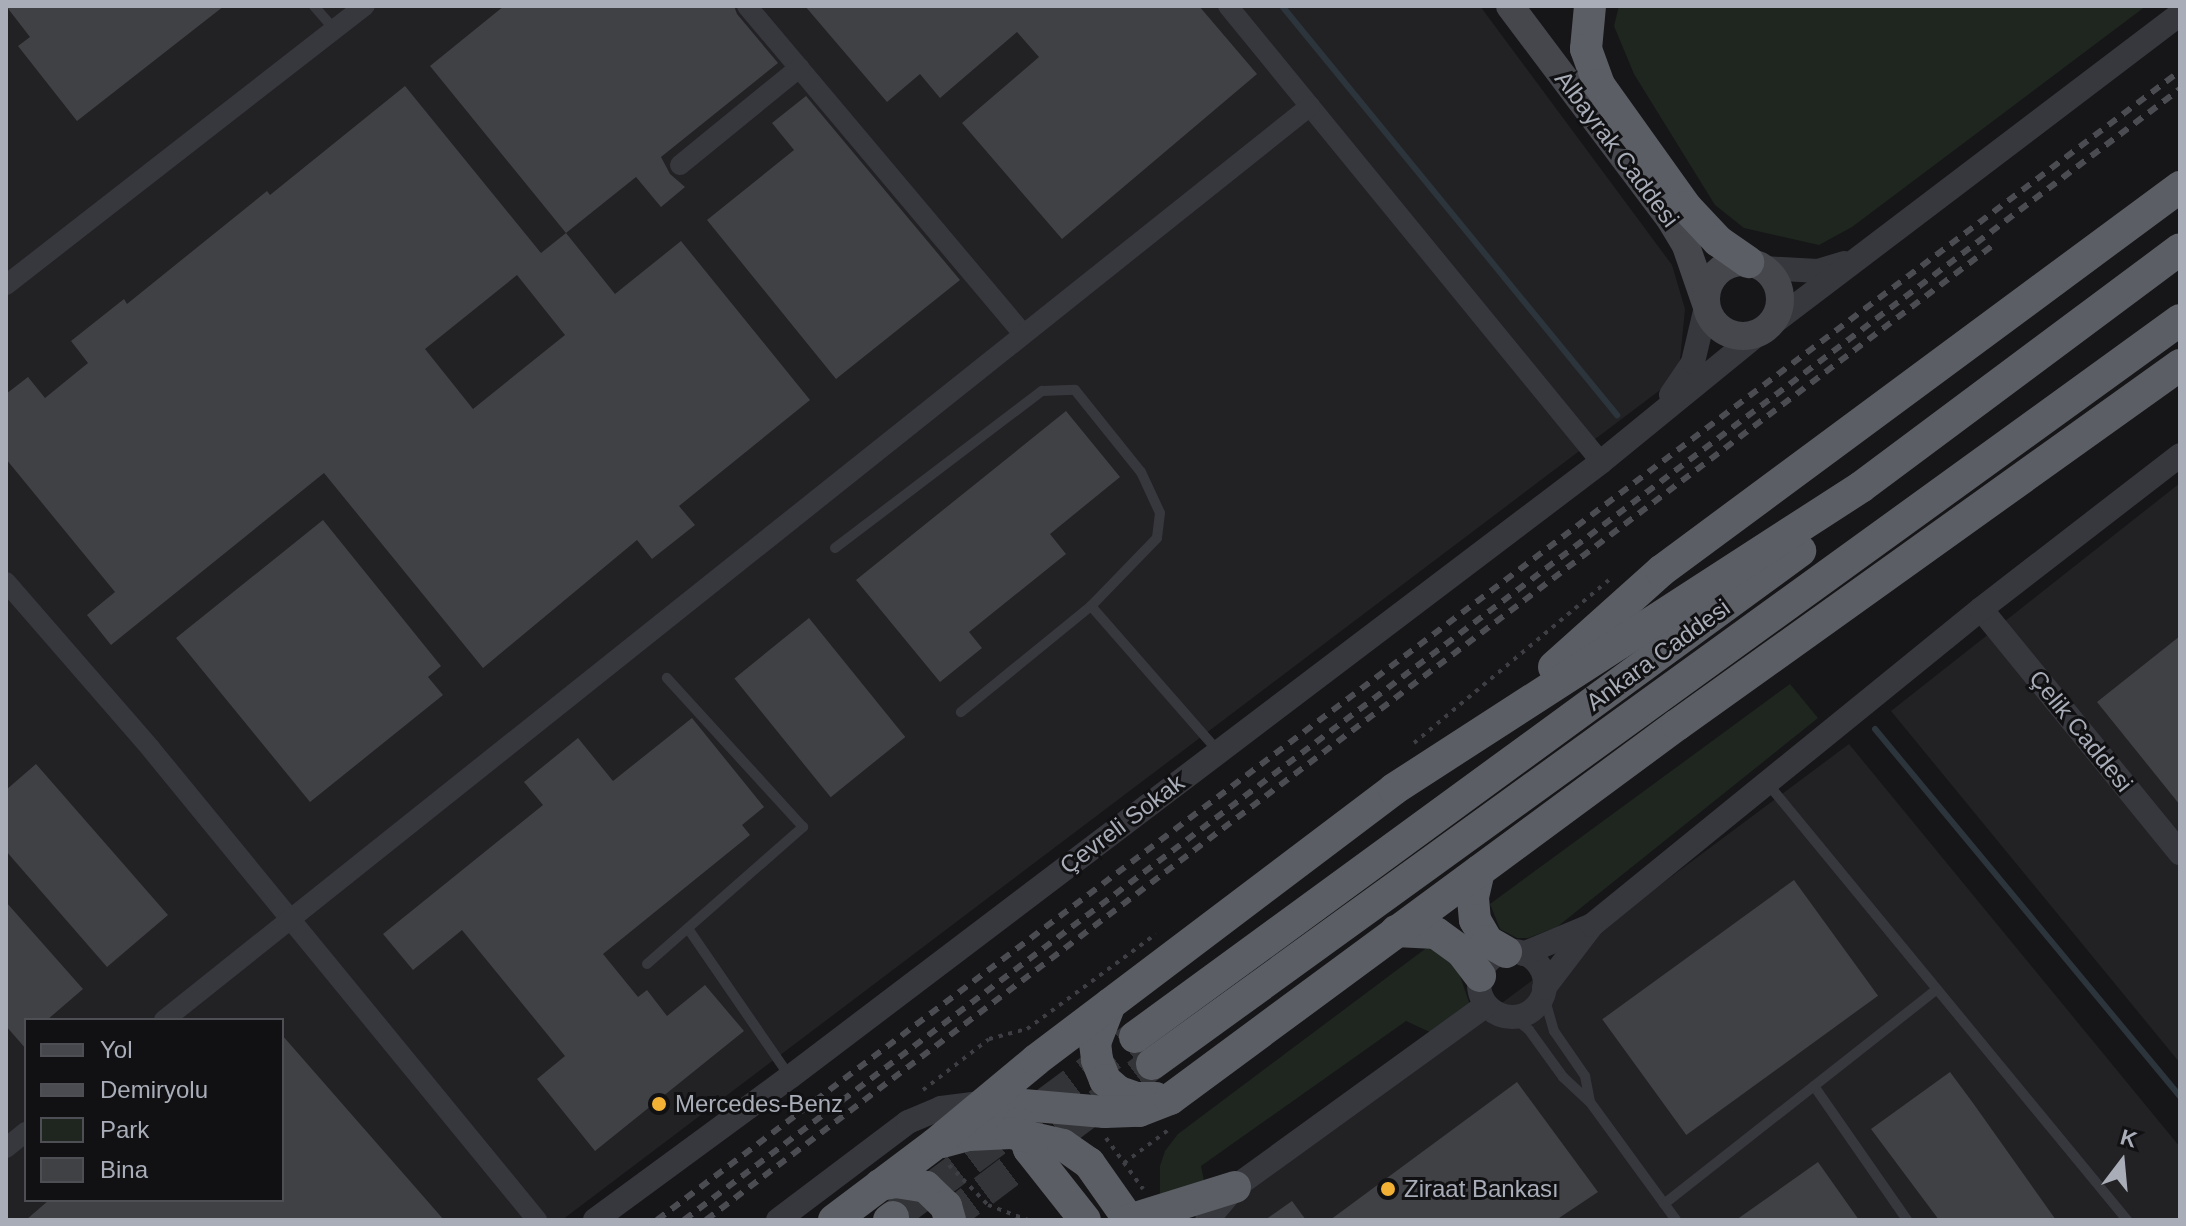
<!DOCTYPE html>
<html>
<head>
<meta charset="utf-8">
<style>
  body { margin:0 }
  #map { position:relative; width:2186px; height:1226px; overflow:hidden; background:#161618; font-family:Arial,sans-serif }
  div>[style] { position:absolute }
  .built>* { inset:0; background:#222225 }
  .green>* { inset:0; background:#1e261f }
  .stream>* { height:6px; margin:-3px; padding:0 3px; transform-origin:3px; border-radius:3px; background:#2c353c }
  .building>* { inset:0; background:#404145; transform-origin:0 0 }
  .trunk-tunnel>* { height:32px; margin-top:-16px; transform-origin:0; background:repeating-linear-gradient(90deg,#333438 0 32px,transparent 0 48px) }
  .path>* { height:4px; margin-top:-2px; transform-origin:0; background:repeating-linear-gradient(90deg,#3d3f44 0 4px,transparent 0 10px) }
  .service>* { height:10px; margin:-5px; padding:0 5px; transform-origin:5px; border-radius:5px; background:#37383d }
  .minor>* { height:20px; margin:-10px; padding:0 10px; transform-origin:10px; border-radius:10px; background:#37383d }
  .tertiary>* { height:24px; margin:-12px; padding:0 12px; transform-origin:12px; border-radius:12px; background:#37383d }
  .tertiary>.ring { margin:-12px; padding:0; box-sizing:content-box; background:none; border:24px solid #37383d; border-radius:50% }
  .secondary>* { height:28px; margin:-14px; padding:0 14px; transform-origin:14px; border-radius:14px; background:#45474d }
  .secondary>.ring { margin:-14px; padding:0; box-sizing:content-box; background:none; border:28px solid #45474d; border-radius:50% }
  .trunk>* { height:32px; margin:-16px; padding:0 16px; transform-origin:16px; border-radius:16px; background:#5b5e65 }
  .rail>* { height:6px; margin-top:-3px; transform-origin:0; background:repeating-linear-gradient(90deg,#4a4c52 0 10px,transparent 0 18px) }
  .dots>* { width:22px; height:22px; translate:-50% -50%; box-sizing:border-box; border:4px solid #111113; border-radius:50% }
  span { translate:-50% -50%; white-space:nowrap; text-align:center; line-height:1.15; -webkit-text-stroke:6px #111113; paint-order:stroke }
  .street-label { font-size:24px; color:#a8adb8 }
  .poi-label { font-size:24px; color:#a8adb8 }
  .left { translate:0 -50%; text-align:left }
  .frame { position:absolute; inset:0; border:8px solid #a8adb8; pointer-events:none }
  .legend { position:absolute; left:24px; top:1018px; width:260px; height:184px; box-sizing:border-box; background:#111113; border:2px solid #4d4f55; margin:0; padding:10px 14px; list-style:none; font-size:24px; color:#a8adb8 }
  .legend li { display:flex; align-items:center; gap:16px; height:40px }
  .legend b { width:40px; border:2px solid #4d4f55 }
  .north { position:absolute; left:2082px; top:1122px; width:80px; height:80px; -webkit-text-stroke:6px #111113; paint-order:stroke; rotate:16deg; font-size:22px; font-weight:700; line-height:32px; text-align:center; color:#a8adb8 }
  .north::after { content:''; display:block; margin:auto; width:28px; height:36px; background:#a8adb8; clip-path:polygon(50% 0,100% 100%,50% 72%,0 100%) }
</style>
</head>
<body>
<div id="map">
  <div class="built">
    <div style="clip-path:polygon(evenodd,6px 6px,1480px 6px,1672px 265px,1685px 309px,1680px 360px,1668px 384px,562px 1220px,6px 1220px,6px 6px,26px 1020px,282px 1020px,282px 1200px,26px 1200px,26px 1020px)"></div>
    <div style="clip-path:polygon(2180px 483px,2180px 1063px,1891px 711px)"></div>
    <div style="clip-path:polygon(1849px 744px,2180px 1147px,2180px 1220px,1211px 1220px)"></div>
  </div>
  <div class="green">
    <div style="clip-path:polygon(1619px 6px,2146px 6px,1852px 227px,1819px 245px,1744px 228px,1715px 205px,1634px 74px,1614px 26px)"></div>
    <div style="clip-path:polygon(1790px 684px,1818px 718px,1557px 927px,1528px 938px,1517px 938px,1500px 929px,1490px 904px)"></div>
    <div style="clip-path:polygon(1429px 946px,1436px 948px,1458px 970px,1471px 1008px,1432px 1033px,1406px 1021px,1201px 1166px,1206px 1190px,1160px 1202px,1160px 1166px,1165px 1151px,1178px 1134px)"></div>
  </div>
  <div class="stream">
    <div style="left:1282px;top:6px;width:529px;rotate:50.68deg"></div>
    <div style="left:1875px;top:729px;width:478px;rotate:50.3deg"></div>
  </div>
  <div class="building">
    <div style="clip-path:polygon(6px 6px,224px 6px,77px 121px,18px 46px,30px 37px)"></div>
    <div style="clip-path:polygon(504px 6px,734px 6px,737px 14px,778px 63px,661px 157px,670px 174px,685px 187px,661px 207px,636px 177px,566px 233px,430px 66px)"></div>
    <div style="clip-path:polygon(805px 6px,1199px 6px,1257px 74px,1062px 239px,962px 123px,1039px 57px,1017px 32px,940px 98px,920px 74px,887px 102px)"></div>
    <div style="clip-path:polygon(evenodd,405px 86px,541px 253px,566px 233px,615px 294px,681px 241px,810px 400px,679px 506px,695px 525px,652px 559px,637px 540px,483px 668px,324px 473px,111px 645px,87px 615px,115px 592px,6px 459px,6px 394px,28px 377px,45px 398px,88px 363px,71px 341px,124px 299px,127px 304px,267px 191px,270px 195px,405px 86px,517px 275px,565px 335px,473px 409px,425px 349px,517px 275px)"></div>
    <div style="clip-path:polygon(806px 96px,960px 280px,836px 379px,707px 220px,794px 150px,772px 123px)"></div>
    <div style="clip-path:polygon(1066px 411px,1120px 477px,1050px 534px,1066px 554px,969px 632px,982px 648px,940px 682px,856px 580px)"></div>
    <div style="clip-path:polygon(323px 520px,441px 666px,428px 677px,443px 695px,310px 802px,176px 638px)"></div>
    <div style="left:809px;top:618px;width:153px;height:96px;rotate:51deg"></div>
    <div style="clip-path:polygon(2180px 636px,2180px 805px,2097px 702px)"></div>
    <div style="clip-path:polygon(692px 718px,764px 807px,742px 825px,750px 835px,603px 954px,638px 997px,647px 990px,667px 1016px,705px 985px,744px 1031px,595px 1151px,537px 1079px,565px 1056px,462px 930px,413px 970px,383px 934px,543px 805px,524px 782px,578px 738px,613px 781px)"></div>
    <div style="clip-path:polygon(36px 764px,168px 915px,107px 967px,6px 851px,6px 790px)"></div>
    <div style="left:1794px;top:880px;width:143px;height:237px;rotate:54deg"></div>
    <div style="clip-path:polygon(6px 902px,83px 989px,47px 1020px,26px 1020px,26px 1049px,6px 1026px)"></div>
    <div style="clip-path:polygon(282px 1035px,444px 1220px,26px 1220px,49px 1200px,282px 1200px)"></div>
    <div style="clip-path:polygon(1950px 1072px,1973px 1103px,2056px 1220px,1939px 1220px,1871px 1129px)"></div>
    <div style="clip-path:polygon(1517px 1082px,1598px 1192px,1556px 1220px,1330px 1220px)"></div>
    <div style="clip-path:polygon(1818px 1162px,1859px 1220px,1736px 1220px)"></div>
    <div style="clip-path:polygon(1292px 1201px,1306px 1220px,1265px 1220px)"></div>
  </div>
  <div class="trunk-tunnel">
    <div style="left:893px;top:1217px;width:302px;rotate:-36.6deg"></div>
    <div style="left:945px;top:1220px;width:259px;rotate:-37deg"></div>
  </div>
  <div class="path">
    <div style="left:1414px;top:743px;width:254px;rotate:-39.9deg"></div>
    <div style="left:923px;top:1090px;width:83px;rotate:-37.7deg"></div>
    <div style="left:989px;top:1039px;width:39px;rotate:-15deg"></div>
    <div style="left:1027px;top:1029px;width:160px;rotate:-36.4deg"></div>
    <div style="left:1106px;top:1138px;width:63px;rotate:54deg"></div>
    <div style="left:1124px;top:1163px;width:59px;rotate:-36.7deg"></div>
    <div style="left:949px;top:1165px;width:56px;rotate:45.7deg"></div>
    <div style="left:988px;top:1205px;width:43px;rotate:20.6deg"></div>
  </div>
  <div class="service">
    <div style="left:314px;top:6px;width:30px;rotate:49deg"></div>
    <div style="left:835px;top:548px;width:260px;rotate:-37.2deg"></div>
    <div style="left:1042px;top:391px;width:33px;rotate:-2deg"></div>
    <div style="left:1075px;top:390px;width:105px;rotate:51.2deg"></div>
    <div style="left:1141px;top:472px;width:45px;rotate:65.1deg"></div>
    <div style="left:1160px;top:513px;width:25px;rotate:97deg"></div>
    <div style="left:1157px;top:538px;width:95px;rotate:134.1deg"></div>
    <div style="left:1091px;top:606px;width:168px;rotate:140.8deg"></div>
    <div style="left:1091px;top:606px;width:193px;rotate:48.8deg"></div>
    <div style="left:1768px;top:784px;width:565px;rotate:50.53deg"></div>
    <div style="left:689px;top:930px;width:178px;rotate:55.5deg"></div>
    <div style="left:647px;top:964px;width:208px;rotate:-41.3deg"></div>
    <div style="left:803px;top:827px;width:202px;rotate:-132.4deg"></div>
    <div style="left:1543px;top:993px;width:40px;rotate:74deg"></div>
    <div style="left:1554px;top:1031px;width:55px;rotate:55.4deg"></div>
    <div style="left:1585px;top:1076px;width:26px;rotate:79deg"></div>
    <div style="left:1513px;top:1017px;width:21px;rotate:39deg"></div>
    <div style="left:1529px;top:1030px;width:58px;rotate:54.1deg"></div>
    <div style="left:1563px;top:1077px;width:37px;rotate:43deg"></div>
    <div style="left:1590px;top:1102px;width:146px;rotate:53.9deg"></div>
    <div style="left:1814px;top:1086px;width:163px;rotate:55.2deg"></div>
    <div style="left:1664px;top:1204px;width:347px;rotate:-38.2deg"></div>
  </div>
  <div class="minor">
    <div style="left:747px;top:6px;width:429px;rotate:49.9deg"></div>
    <div style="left:1228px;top:6px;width:589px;rotate:50.72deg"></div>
    <div style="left:680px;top:165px;width:154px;rotate:-39.2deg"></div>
    <div style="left:6px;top:285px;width:455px;rotate:-37.9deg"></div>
    <div style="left:6px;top:582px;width:221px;rotate:49deg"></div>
    <div style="left:151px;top:749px;width:609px;rotate:50.66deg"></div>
    <div style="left:164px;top:1020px;width:1466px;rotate:-38.57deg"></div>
    <div style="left:6px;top:1148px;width:26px;rotate:-39deg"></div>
  </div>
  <div class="tertiary">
    <div style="left:1764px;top:268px;width:54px;rotate:3.2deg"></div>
    <div style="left:1818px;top:271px;width:27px;rotate:-17deg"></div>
    <div style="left:1769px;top:326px;width:516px;rotate:-37.2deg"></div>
    <div style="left:1671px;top:395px;width:40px;rotate:-56deg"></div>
    <div style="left:1693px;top:362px;width:57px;rotate:-76.7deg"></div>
    <div style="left:1981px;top:609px;width:315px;rotate:50.8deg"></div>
    <div class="ring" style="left:1479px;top:951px;width:42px;height:42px"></div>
    <div style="left:1523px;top:954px;width:73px;rotate:-22.7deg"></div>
    <div style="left:1544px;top:988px;width:79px;rotate:-52.7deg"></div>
    <div style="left:1592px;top:925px;width:501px;rotate:-39.09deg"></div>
    <div style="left:1981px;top:609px;width:252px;rotate:-37.7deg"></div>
    <div style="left:595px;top:1220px;width:242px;rotate:-36.3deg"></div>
    <div style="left:790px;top:1077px;width:1018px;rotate:-37.17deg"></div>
    <div style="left:1601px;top:462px;width:204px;rotate:-39.2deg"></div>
    <div style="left:778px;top:1220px;width:163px;rotate:-37deg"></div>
    <div style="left:908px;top:1122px;width:36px;rotate:-23deg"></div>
    <div style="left:941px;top:1108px;width:46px;rotate:-7.4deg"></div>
    <div style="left:1207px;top:1220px;width:43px;rotate:-49.7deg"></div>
    <div style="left:1235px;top:1187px;width:310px;rotate:-35.9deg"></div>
  </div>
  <div class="secondary">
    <div style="left:1510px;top:6px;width:266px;rotate:53.1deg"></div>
    <div style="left:1670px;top:219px;width:31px;rotate:59deg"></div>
    <div style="left:1686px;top:246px;width:58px;rotate:70.9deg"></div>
    <div class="ring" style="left:1706px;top:262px;width:46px;height:46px"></div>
  </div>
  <div class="trunk">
    <div style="left:1590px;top:6px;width:43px;rotate:95.3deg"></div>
    <div style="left:1586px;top:49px;width:38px;rotate:70deg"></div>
    <div style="left:1599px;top:85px;width:150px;rotate:54.5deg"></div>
    <div style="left:1686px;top:207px;width:47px;rotate:46.7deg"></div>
    <div style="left:1718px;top:241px;width:37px;rotate:35deg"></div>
    <div style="left:1554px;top:667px;width:144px;rotate:-41.9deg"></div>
    <div style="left:1661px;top:571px;width:646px;rotate:-36.5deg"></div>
    <div style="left:1479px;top:871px;width:28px;rotate:103deg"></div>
    <div style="left:1473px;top:898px;width:22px;rotate:85deg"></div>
    <div style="left:1475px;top:920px;width:24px;rotate:60deg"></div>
    <div style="left:1487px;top:941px;width:22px;rotate:30deg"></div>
    <div style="left:1396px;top:931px;width:40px;rotate:2.9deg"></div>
    <div style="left:1436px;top:933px;width:32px;rotate:36deg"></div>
    <div style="left:1462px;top:952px;width:30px;rotate:53deg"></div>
    <div style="left:1110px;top:1004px;width:42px;rotate:111deg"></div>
    <div style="left:1095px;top:1043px;width:17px;rotate:83deg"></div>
    <div style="left:1097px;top:1060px;width:22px;rotate:68deg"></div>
    <div style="left:1105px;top:1080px;width:18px;rotate:41deg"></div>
    <div style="left:1119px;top:1092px;width:18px;rotate:19deg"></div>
    <div style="left:1136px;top:1098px;width:20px"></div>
    <div style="left:1135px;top:1037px;width:824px;rotate:-36.16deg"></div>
    <div style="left:1152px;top:1064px;width:1269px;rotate:-35.89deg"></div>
    <div style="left:988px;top:1102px;width:117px;rotate:4.9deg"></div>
    <div style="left:1105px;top:1112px;width:34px;rotate:-2deg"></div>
    <div style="left:1139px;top:1111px;width:33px;rotate:-21deg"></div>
    <div style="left:1170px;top:1099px;width:630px;rotate:-36.42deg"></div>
    <div style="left:1677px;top:725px;width:619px;rotate:-35.59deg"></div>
    <div style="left:1019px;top:1123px;width:28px;rotate:69deg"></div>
    <div style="left:1029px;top:1149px;width:90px;rotate:51.7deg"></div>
    <div style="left:942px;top:1142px;width:28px;rotate:-15deg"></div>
    <div style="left:969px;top:1135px;width:42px;rotate:-2.7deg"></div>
    <div style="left:1011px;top:1133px;width:53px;rotate:13deg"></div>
    <div style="left:1063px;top:1145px;width:32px;rotate:35deg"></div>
    <div style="left:1089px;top:1163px;width:70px;rotate:54.9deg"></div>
    <div style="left:880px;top:1185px;width:16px;rotate:-11deg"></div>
    <div style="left:896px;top:1182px;width:30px;rotate:9deg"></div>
    <div style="left:926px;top:1187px;width:28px;rotate:44deg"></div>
    <div style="left:946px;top:1206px;width:15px;rotate:74deg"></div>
    <div style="left:834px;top:1220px;width:126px;rotate:-37deg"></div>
    <div style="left:935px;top:1144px;width:131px;rotate:-39.7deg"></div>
    <div style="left:1036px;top:1060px;width:449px;rotate:-37.1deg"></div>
    <div style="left:1394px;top:789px;width:556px;rotate:-32.89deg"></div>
    <div style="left:1861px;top:487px;width:398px;rotate:-36.7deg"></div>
    <div style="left:889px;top:1220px;width:5px;rotate:-37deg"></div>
    <div style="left:1129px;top:1220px;width:111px;rotate:-17.3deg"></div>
  </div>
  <div class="rail">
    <div style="left:657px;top:1220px;width:1908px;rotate:-37.03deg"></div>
    <div style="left:684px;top:1220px;width:1875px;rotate:-37.09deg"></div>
    <div style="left:706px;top:1220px;width:1613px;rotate:-37.14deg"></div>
  </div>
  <div class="dots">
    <div style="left:659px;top:1104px;background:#f2b134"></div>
    <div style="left:1388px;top:1189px;background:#f2b134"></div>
  </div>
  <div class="street-label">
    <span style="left:1617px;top:149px;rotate:53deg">Albayrak Caddesi</span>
    <span style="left:1658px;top:655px;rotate:-36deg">Ankara Caddesi</span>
    <span style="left:2081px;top:731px;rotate:51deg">Çelik Caddesi</span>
    <span style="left:1122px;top:824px;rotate:-37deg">Çevreli Sokak</span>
  </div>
  <div class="poi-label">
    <span class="left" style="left:675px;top:1104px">Mercedes-Benz</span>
    <span class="left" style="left:1404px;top:1189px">Ziraat Bankası</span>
  </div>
  <div class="frame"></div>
  <ul class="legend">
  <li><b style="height:10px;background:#45474d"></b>Yol</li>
  <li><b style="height:10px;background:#4a4c52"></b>Demiryolu</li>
  <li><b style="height:22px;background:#1e261f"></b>Park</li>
  <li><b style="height:22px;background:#404145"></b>Bina</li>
  </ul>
  <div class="north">K</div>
</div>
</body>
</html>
